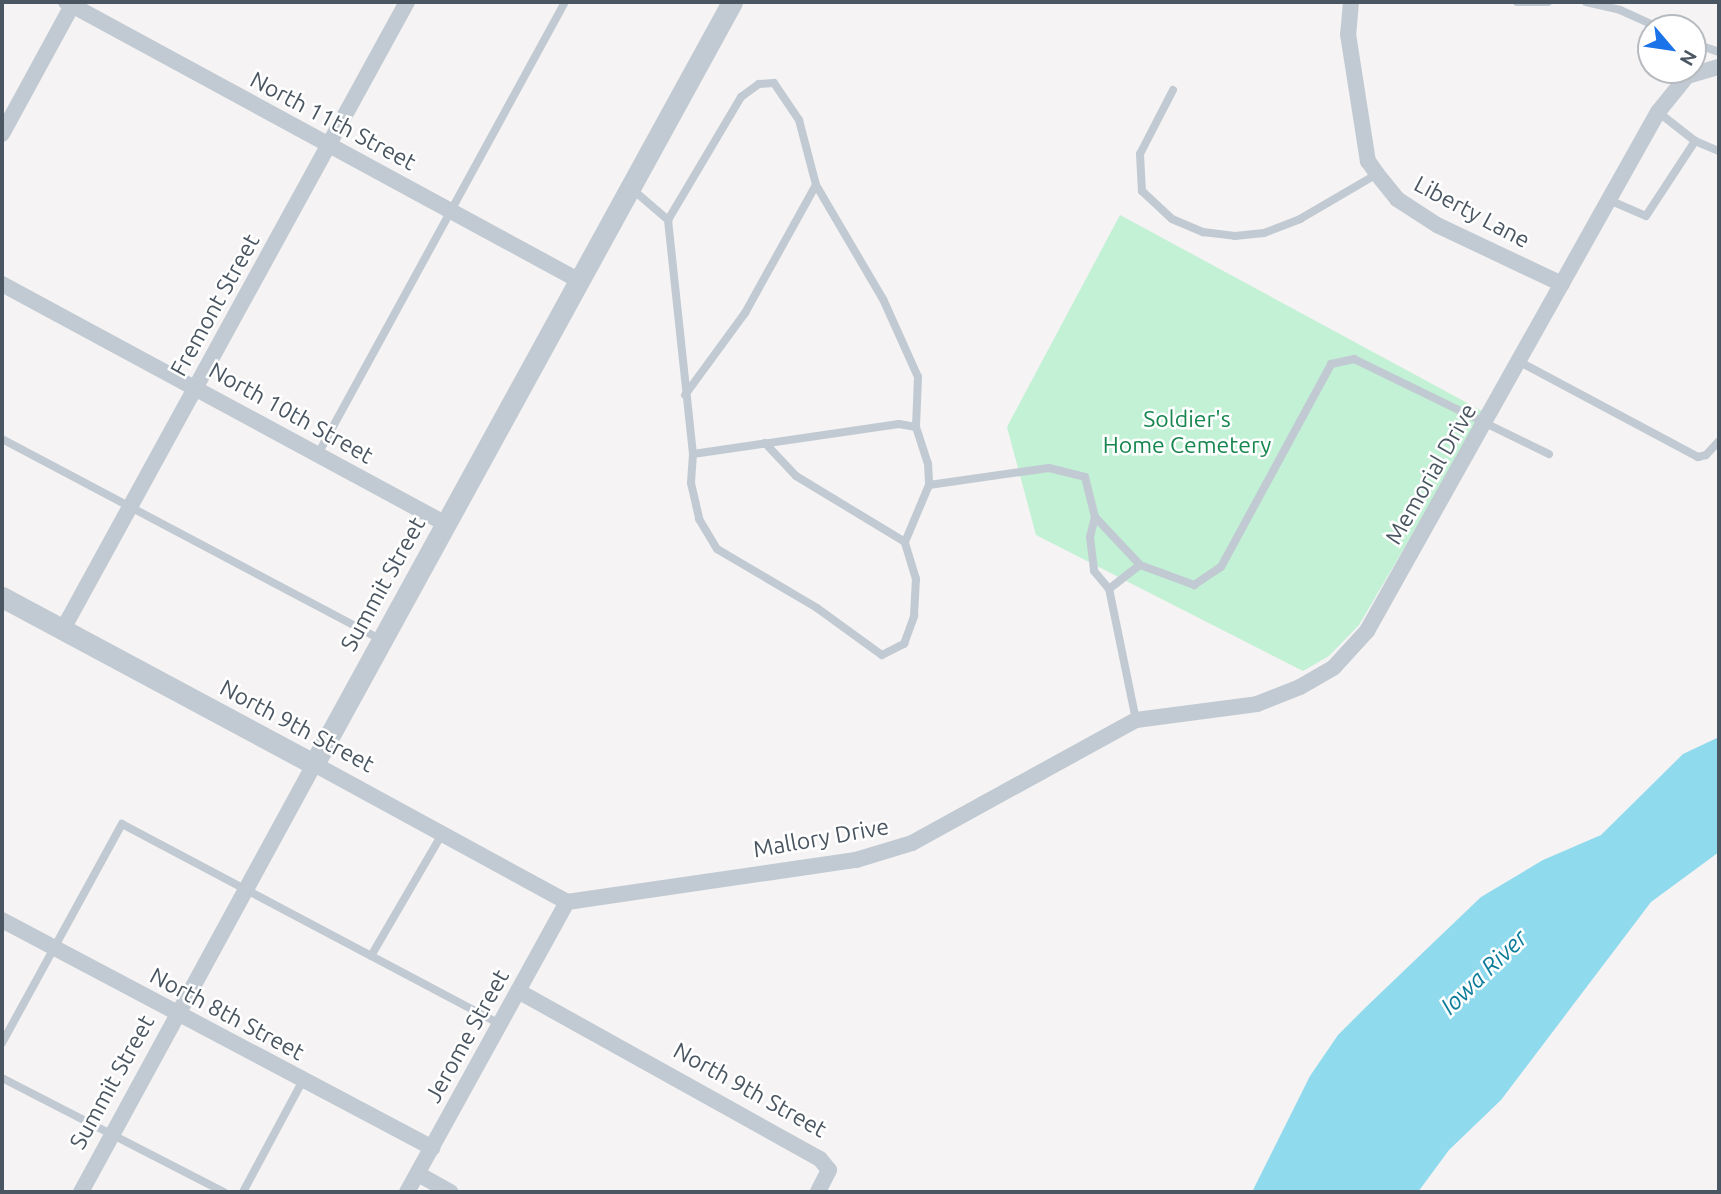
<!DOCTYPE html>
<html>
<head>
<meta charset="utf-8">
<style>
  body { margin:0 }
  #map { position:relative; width:1721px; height:1194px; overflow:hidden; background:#f5f3f3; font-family:Ubuntu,sans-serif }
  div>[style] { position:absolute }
  .green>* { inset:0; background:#c3f1d5 }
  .water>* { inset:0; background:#90daee }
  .service>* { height:8px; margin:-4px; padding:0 4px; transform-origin:4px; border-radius:4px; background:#c1cad2 }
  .minor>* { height:16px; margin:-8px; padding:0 8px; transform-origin:8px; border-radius:8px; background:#c1cad2 }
  .tertiary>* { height:21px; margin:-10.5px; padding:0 10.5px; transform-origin:10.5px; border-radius:10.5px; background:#c1cad2 }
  span { translate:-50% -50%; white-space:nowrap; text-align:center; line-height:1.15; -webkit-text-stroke:5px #fff; paint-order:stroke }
  .street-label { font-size:23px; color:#4a5661 }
  .park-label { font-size:23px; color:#17864f }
  .water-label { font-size:24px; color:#0c7c9b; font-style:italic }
  .frame { position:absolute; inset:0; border:4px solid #4a5661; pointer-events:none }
  .north { position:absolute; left:1637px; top:14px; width:70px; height:70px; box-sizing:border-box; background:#fff; border:2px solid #b7bbc0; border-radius:50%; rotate:119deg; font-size:19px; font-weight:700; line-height:28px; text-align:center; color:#4a5661 }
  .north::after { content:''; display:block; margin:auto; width:24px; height:32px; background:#1a73e8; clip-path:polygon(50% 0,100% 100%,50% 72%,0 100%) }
</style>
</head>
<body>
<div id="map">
  <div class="green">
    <div style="clip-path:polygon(1120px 215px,1484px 412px,1359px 625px,1329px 656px,1303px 671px,1036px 535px,1007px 427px)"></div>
  </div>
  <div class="water">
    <div style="clip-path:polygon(1719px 737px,1719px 852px,1651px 902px,1501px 1100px,1449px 1150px,1418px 1192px,1252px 1192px,1310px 1076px,1338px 1035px,1366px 1007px,1481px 897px,1543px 860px,1601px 835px,1683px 754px)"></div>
  </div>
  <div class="service">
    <div style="left:1517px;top:2px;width:31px"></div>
    <div style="left:1586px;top:2px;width:35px;rotate:13deg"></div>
    <div style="left:1620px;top:10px;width:44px;rotate:24.2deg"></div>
    <div style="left:1693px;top:43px;width:28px;rotate:19deg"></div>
    <div style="left:1173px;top:90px;width:72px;rotate:117.3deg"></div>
    <div style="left:1140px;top:154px;width:37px;rotate:87deg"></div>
    <div style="left:1142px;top:191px;width:41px;rotate:43deg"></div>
    <div style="left:1172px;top:219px;width:34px;rotate:23deg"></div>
    <div style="left:1203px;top:232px;width:32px;rotate:7deg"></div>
    <div style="left:1235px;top:236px;width:29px;rotate:-6deg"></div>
    <div style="left:1264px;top:233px;width:39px;rotate:-21deg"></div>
    <div style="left:1300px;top:219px;width:89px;rotate:-30.3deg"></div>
    <div style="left:1658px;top:112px;width:47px;rotate:38.1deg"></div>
    <div style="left:632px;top:189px;width:48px;rotate:40.7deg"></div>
    <div style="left:668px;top:220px;width:143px;rotate:-59.3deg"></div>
    <div style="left:741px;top:97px;width:22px;rotate:-36deg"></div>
    <div style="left:759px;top:84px;width:15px;rotate:-4deg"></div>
    <div style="left:774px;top:83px;width:45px;rotate:56deg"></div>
    <div style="left:799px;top:120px;width:67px;rotate:75.3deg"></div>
    <div style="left:816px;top:185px;width:132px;rotate:59.6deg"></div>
    <div style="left:883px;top:299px;width:85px;rotate:65.8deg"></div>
    <div style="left:918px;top:377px;width:50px;rotate:92.3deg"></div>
    <div style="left:916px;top:427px;width:38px;rotate:72deg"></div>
    <div style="left:928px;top:463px;width:22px;rotate:87deg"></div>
    <div style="left:929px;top:485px;width:121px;rotate:-8.1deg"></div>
    <div style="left:1049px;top:468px;width:37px;rotate:14deg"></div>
    <div style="left:1085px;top:477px;width:41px;rotate:76deg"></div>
    <div style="left:1095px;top:517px;width:66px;rotate:46.8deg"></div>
    <div style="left:1609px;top:200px;width:40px;rotate:23.4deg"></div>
    <div style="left:1646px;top:216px;width:90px;rotate:-56.8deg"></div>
    <div style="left:1695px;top:141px;width:26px;rotate:23deg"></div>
    <div style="left:668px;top:220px;width:235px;rotate:83.9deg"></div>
    <div style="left:693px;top:454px;width:208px;rotate:-8.3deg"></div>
    <div style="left:899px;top:424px;width:17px;rotate:10deg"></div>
    <div style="left:1520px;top:362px;width:202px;rotate:28.1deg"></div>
    <div style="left:1698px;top:457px;width:8px;rotate:-14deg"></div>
    <div style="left:1706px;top:455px;width:19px;rotate:-47deg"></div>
    <div style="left:685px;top:395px;width:102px;rotate:-53.8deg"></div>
    <div style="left:745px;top:313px;width:146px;rotate:-61deg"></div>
    <div style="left:2px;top:439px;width:428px;rotate:27.9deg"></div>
    <div style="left:765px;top:443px;width:45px;rotate:46.8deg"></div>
    <div style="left:796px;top:476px;width:127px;rotate:31.2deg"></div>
    <div style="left:905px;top:542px;width:62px;rotate:-67.2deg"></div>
    <div style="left:318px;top:454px;width:515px;rotate:-61.35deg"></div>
    <div style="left:693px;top:454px;width:29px;rotate:94deg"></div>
    <div style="left:691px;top:483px;width:37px;rotate:77deg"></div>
    <div style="left:699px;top:519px;width:35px;rotate:59deg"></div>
    <div style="left:717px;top:549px;width:116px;rotate:30.5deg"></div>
    <div style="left:817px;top:608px;width:80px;rotate:35.9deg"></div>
    <div style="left:882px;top:655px;width:25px;rotate:-27deg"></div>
    <div style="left:904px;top:644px;width:30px;rotate:-70deg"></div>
    <div style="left:914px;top:616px;width:37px;rotate:-87deg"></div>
    <div style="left:916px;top:579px;width:39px;rotate:-107deg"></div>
    <div style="left:1095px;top:517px;width:21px;rotate:104deg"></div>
    <div style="left:1090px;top:537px;width:34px;rotate:83deg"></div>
    <div style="left:1094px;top:571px;width:23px;rotate:50deg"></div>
    <div style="left:1136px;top:720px;width:134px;rotate:-101.6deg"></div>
    <div style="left:1109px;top:589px;width:39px;rotate:-38deg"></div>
    <div style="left:1140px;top:565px;width:58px;rotate:20.3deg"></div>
    <div style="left:1194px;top:585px;width:32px;rotate:-34deg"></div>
    <div style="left:1221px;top:567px;width:231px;rotate:-61.5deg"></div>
    <div style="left:1331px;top:364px;width:24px;rotate:-12deg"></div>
    <div style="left:1354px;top:359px;width:217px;rotate:26deg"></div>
    <div style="left:371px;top:956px;width:141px;rotate:-59.8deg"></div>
    <div style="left:2px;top:1043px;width:250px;rotate:-61.3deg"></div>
    <div style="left:122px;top:824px;width:428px;rotate:27.9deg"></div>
    <div style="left:2px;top:1078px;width:250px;rotate:27.2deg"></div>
    <div style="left:243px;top:1192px;width:127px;rotate:-61.8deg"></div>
  </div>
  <div class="minor">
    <div style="left:66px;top:2px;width:583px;rotate:28.5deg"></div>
    <div style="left:1351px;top:2px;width:32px;rotate:95deg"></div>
    <div style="left:1348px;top:34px;width:129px;rotate:81.1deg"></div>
    <div style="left:1368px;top:161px;width:16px;rotate:55deg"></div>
    <div style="left:1377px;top:174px;width:32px;rotate:51deg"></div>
    <div style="left:1397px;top:199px;width:48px;rotate:33deg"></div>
    <div style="left:1437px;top:225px;width:138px;rotate:25.3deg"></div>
    <div style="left:2px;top:134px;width:150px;rotate:-61.4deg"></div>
    <div style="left:2px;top:284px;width:505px;rotate:28.39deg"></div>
    <div style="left:63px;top:629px;width:715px;rotate:-61.25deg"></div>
    <div style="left:567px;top:902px;width:292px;rotate:-8.3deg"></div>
    <div style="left:856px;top:860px;width:59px;rotate:-16.9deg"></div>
    <div style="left:912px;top:843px;width:256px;rotate:-28.8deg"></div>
    <div style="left:1136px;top:720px;width:122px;rotate:-7.5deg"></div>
    <div style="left:1257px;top:704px;width:46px;rotate:-21.6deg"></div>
    <div style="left:1300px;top:687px;width:39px;rotate:-30deg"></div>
    <div style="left:1334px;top:667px;width:49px;rotate:-47.5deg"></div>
    <div style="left:1367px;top:631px;width:595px;rotate:-60.72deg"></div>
    <div style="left:1658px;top:112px;width:46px;rotate:-51.1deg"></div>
    <div style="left:1687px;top:76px;width:33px;rotate:-16deg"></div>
    <div style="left:2px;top:920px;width:487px;rotate:27.9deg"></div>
    <div style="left:518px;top:991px;width:346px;rotate:29.1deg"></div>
    <div style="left:820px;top:1159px;width:14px;rotate:51deg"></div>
    <div style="left:829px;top:1170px;width:25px;rotate:117deg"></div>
    <div style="left:418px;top:1174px;width:37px;rotate:29deg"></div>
    <div style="left:81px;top:1192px;width:487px;rotate:-61.4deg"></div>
    <div style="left:314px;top:764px;width:288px;rotate:28.6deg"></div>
    <div style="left:407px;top:1192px;width:331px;rotate:-61.1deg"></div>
  </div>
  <div class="tertiary">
    <div style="left:2px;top:597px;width:354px;rotate:28.2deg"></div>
    <div style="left:314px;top:764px;width:869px;rotate:-61.25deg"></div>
  </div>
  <div class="street-label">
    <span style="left:333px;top:121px;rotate:28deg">North 11th Street</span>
    <span style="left:1472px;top:212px;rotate:28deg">Liberty Lane</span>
    <span style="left:215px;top:305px;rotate:-61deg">Fremont Street</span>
    <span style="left:291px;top:413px;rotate:29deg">North 10th Street</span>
    <span style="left:1431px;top:474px;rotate:-60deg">Memorial Drive</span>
    <span style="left:383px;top:584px;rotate:-61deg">Summit Street</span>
    <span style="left:297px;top:726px;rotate:28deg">North 9th Street</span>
    <span style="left:821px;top:838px;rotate:-10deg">Mallory Drive</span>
    <span style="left:227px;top:1014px;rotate:28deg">North 8th Street</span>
    <span style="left:467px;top:1036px;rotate:-61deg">Jerome Street</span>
    <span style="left:112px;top:1082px;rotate:-61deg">Summit Street</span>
    <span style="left:750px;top:1090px;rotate:29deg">North 9th Street</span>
  </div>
  <div class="park-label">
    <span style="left:1187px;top:432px">Soldier's<br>Home Cemetery</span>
  </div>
  <div class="water-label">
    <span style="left:1484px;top:972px;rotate:-44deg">Iowa River</span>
  </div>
  <div class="frame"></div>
  <div class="north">N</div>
</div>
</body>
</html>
